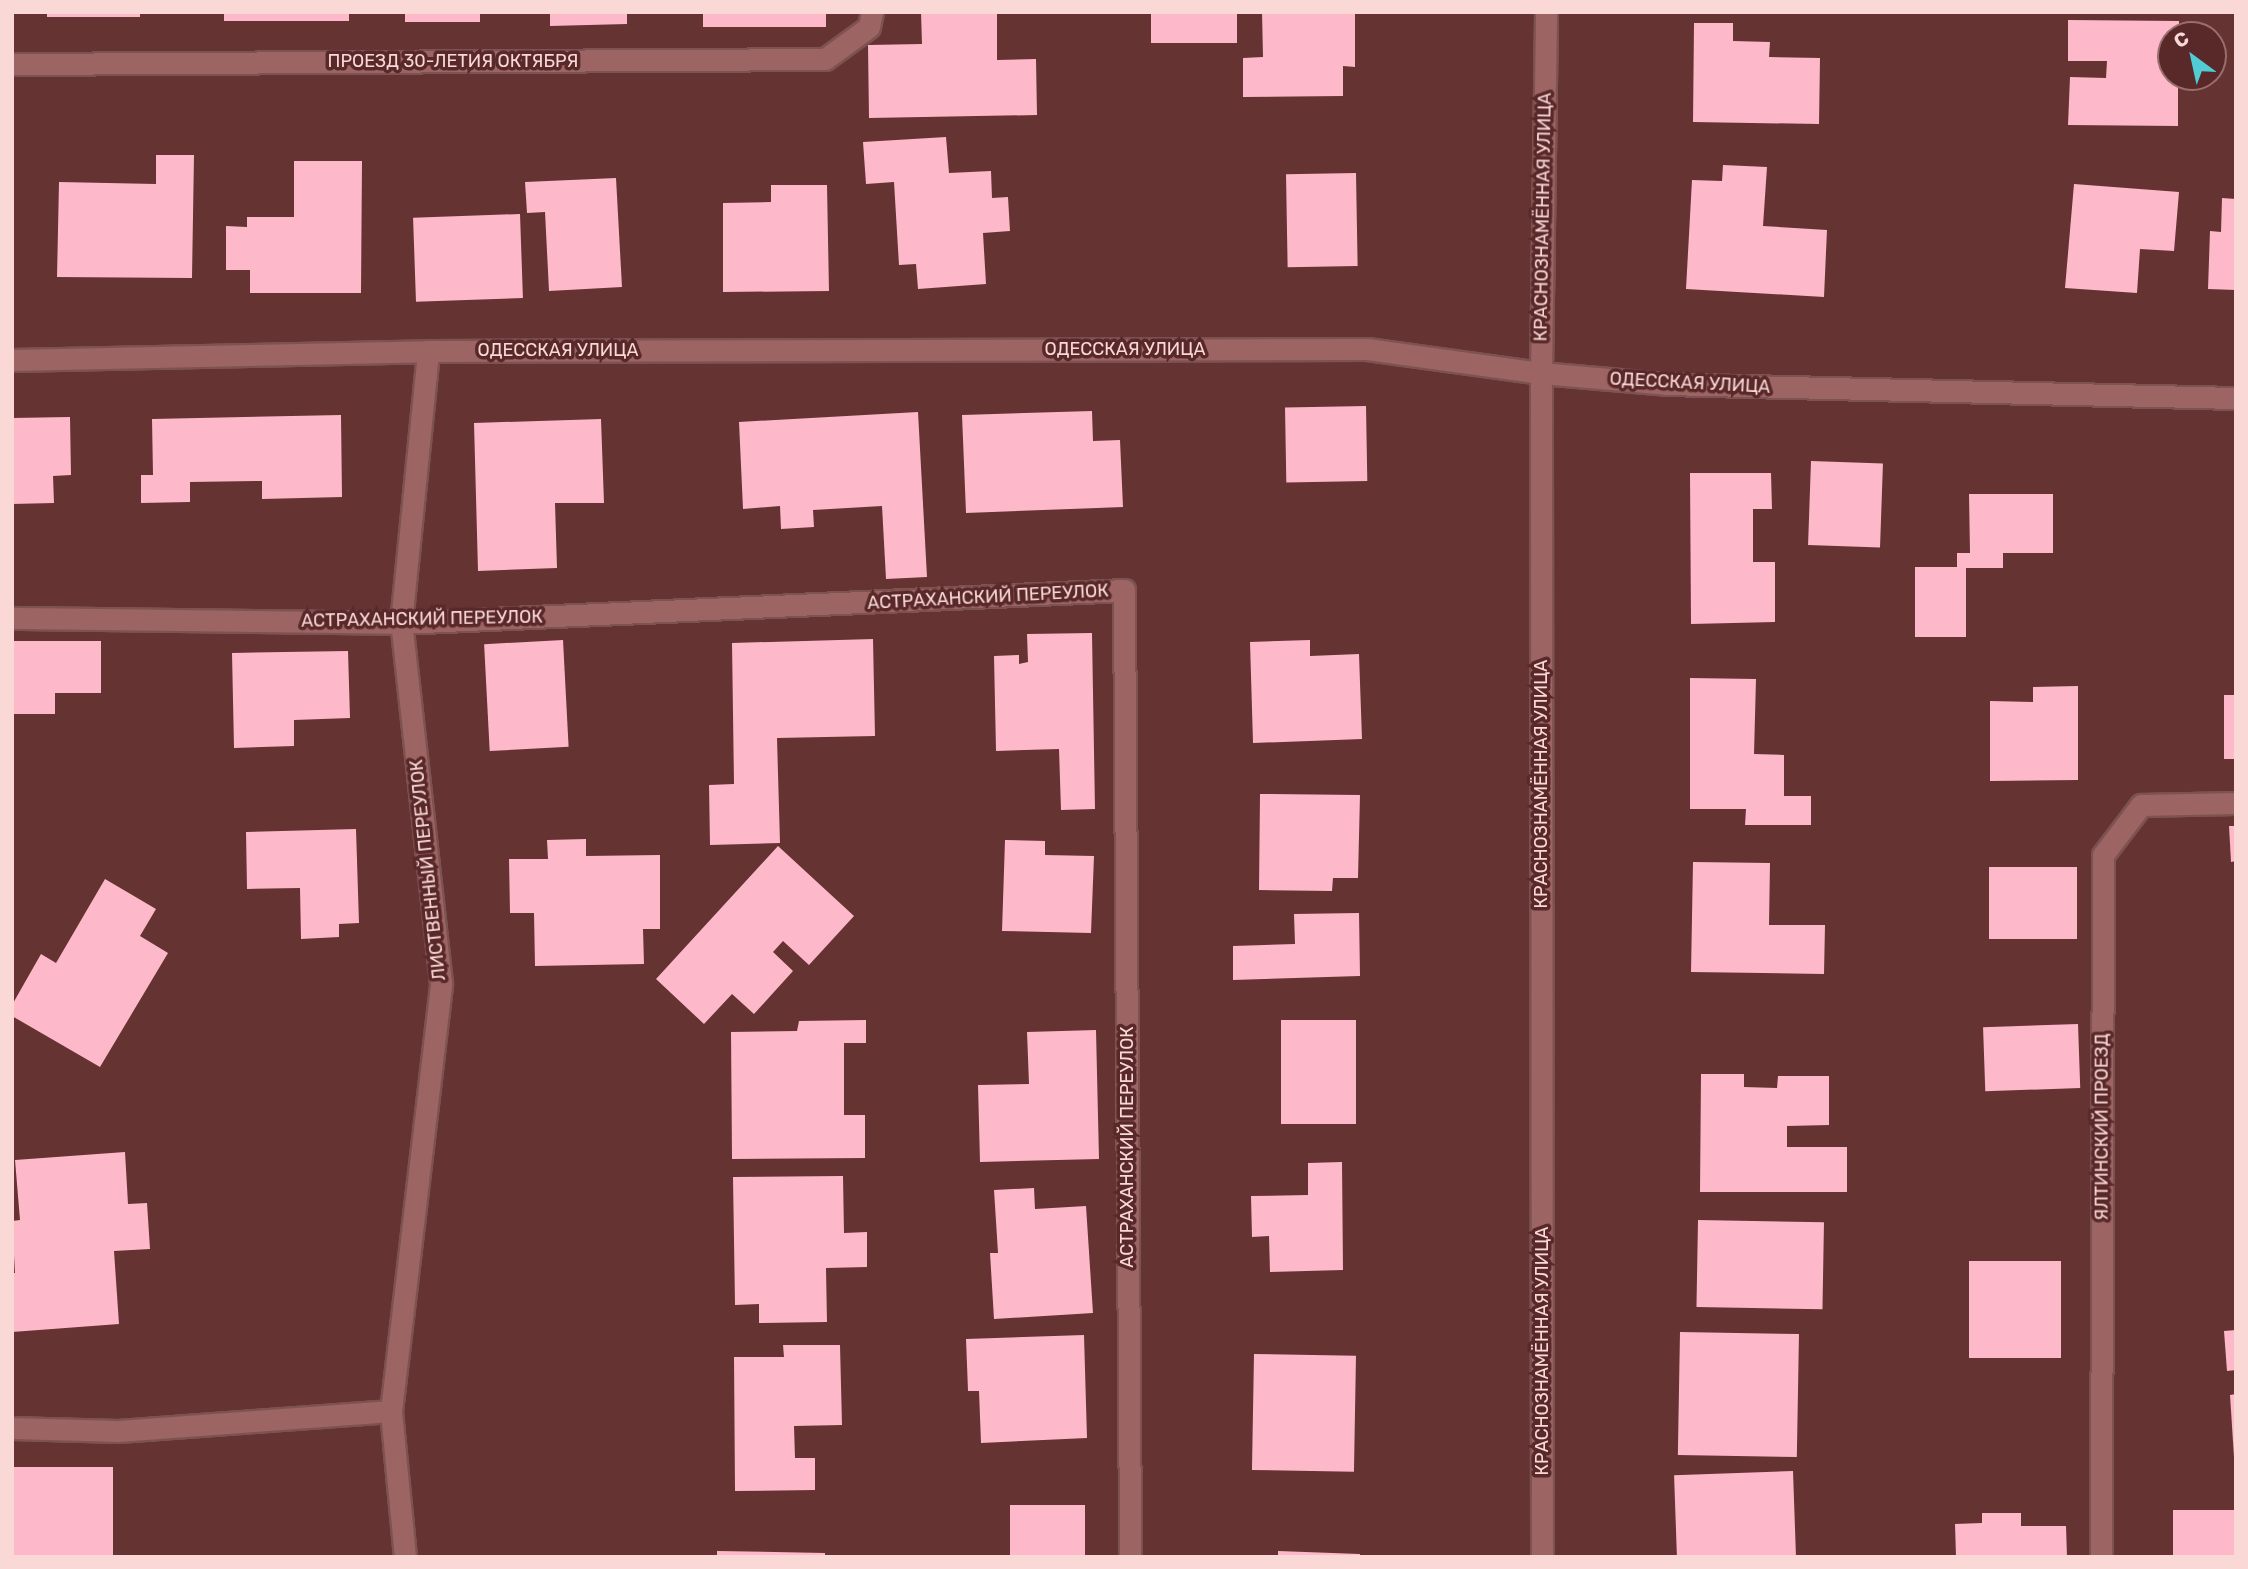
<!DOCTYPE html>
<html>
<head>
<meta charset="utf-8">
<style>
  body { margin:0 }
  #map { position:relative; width:2248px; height:1569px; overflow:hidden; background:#653332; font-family:Rubik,sans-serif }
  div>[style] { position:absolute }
  .building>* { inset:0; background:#fdb9ca; transform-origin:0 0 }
  .roads { filter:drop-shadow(2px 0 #7d5252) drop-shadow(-2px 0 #7d5252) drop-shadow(0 2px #7d5252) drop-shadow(0 -2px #7d5252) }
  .street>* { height:21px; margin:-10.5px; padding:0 10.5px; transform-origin:10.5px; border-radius:10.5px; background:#9c6462 }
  span { translate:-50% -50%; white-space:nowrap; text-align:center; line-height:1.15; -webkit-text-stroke:7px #592828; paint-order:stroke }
  .street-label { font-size:18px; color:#f9d8d6 }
  .frame { position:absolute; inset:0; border:14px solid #f9d8d6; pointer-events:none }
  .north { position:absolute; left:2157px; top:21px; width:70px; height:70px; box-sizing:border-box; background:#592828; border:2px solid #996e6e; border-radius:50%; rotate:327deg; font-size:19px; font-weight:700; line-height:28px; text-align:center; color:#f9d8d6 }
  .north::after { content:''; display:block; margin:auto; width:24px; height:32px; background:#51ccd5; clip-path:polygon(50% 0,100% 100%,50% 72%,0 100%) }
</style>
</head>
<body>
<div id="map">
  <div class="building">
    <div style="left:47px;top:12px;width:93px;height:5px"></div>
    <div style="left:224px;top:12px;width:125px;height:9px"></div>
    <div style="left:405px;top:12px;width:75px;height:10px"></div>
    <div style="clip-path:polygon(550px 12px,627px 12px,627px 24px,550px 26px)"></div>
    <div style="left:703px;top:12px;width:123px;height:15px"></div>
    <div style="clip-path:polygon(921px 12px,997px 12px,997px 60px,1036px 59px,1037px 115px,869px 118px,868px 45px,922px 44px)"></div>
    <div style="left:1151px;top:12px;width:86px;height:31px"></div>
    <div style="clip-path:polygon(1262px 12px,1355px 12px,1355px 67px,1343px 66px,1343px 96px,1243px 97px,1243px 58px,1263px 57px)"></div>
    <div style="clip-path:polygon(2068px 20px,2179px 21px,2179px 35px,2171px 35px,2171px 77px,2178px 77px,2178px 126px,2068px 125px,2070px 77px,2106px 78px,2107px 61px,2068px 61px)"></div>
    <div style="clip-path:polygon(1694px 23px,1733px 23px,1733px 41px,1770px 42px,1769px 57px,1820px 58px,1819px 124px,1693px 122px)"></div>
    <div style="clip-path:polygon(946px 137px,949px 173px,991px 171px,992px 198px,1008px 197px,1010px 231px,983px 233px,986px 284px,918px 289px,916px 264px,899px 265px,894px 182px,866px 184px,863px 142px)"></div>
    <div style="clip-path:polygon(156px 155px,194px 155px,192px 278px,57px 277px,59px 182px,156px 184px)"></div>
    <div style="clip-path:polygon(294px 161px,362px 161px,361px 293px,250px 293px,250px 270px,226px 270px,226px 226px,247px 227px,247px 217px,294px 217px)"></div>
    <div style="clip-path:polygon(1723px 165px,1767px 167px,1763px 226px,1827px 230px,1824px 297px,1686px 289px,1692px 180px,1722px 181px)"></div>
    <div style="left:1356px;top:173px;width:93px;height:70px;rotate:89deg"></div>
    <div style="clip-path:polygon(616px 178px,622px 287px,549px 291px,545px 212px,527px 213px,525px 182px)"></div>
    <div style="clip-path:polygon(2074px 184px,2179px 192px,2174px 251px,2140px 249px,2137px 293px,2065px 288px)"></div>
    <div style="clip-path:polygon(771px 185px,827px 185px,829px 291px,723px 292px,723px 203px,771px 202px)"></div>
    <div style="clip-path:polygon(2222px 198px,2236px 199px,2236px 290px,2208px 289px,2210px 231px,2221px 232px)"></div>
    <div style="left:520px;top:214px;width:84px;height:107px;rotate:88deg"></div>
    <div style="left:1366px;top:406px;width:75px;height:81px;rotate:89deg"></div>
    <div style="clip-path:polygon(1092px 411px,1093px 441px,1120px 440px,1123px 507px,966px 513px,962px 415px)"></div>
    <div style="clip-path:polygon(918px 412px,927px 577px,886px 579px,882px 506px,813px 510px,814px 527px,781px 529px,780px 506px,743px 509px,739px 422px)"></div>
    <div style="clip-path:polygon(341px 415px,342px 497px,262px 499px,262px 481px,190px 482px,190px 502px,141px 503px,141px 475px,153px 475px,152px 419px)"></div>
    <div style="clip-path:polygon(70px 417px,71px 475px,53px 476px,54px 503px,12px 504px,12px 418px)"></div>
    <div style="clip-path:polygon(601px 419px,604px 503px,555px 503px,557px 568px,478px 571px,474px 423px)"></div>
    <div style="left:1811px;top:461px;width:72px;height:84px;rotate:2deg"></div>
    <div style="clip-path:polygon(1690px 473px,1771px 473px,1772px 509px,1753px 509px,1753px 562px,1775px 562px,1775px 622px,1691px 624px)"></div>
    <div style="clip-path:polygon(1969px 494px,2053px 494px,2053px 553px,2003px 553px,2003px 568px,1966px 568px,1966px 637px,1915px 637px,1915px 567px,1957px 567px,1957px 553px,1970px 553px)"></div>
    <div style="clip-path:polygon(1092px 633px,1095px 809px,1061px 810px,1059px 749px,996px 751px,994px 656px,1019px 655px,1019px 664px,1028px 662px,1027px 634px)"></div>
    <div style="clip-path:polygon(873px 639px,875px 736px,777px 738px,780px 843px,710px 845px,709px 785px,734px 784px,732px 643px)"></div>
    <div style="left:563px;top:640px;width:107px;height:79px;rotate:87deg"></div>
    <div style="clip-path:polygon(1310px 640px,1310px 656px,1359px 654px,1362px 739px,1253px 743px,1250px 642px)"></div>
    <div style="clip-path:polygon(12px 641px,101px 641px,101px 693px,55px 693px,55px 714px,12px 714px)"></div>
    <div style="clip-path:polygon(348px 651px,350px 718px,294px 720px,294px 746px,234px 748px,232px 653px)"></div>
    <div style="clip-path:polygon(1690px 678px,1756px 679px,1754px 754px,1784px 755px,1784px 796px,1811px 796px,1811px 825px,1745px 825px,1746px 809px,1690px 809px)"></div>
    <div style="clip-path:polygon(2078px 686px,2078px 780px,1990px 781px,1990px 701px,2033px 702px,2033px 687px)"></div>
    <div style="left:2224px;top:695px;width:12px;height:64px"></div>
    <div style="clip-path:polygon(1260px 794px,1360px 795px,1358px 878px,1333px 878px,1332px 891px,1259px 890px)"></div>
    <div style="clip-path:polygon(2229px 826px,2236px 826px,2236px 861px,2231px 862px)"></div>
    <div style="clip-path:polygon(356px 829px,359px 923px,339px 924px,339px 937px,301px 939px,300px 888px,247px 889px,246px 832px)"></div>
    <div style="clip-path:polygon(586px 839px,586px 856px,660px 855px,660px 929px,643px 929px,644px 964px,535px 966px,534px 913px,510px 913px,509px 859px,548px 859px,547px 840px)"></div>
    <div style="clip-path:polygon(1005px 840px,1045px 841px,1045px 855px,1094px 856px,1091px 933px,1002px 931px)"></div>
    <div style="clip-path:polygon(778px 846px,854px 916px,809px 965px,783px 941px,773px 952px,793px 971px,754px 1014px,732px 994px,704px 1024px,656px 979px)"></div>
    <div style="clip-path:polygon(1693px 862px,1770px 863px,1769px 925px,1825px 925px,1824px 974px,1691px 972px)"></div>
    <div style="left:1989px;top:867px;width:88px;height:72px"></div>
    <div style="clip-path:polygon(105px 879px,156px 909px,140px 936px,168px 953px,100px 1067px,12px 1016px,12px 1005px,41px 954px,56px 963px)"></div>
    <div style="clip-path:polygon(1359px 913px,1360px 976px,1233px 980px,1233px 946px,1295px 944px,1294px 914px)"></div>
    <div style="clip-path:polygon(866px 1020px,866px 1043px,844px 1043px,844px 1115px,865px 1115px,865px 1158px,732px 1159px,731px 1032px,797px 1031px,799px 1021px)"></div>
    <div style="left:1281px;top:1020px;width:75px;height:104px"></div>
    <div style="left:2078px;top:1024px;width:64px;height:95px;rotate:88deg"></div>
    <div style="clip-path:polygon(1096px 1030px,1099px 1159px,980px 1162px,978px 1085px,1029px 1084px,1027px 1032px)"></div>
    <div style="clip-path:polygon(1701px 1074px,1744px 1074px,1744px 1087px,1777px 1088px,1778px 1076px,1829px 1076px,1829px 1125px,1787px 1126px,1787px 1147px,1847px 1147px,1847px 1192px,1700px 1192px)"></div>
    <div style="clip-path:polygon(125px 1152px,128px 1204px,147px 1203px,150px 1249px,114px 1251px,119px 1324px,12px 1332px,12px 1273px,15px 1273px,12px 1221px,20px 1220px,15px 1160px)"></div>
    <div style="clip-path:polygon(1342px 1162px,1343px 1270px,1270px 1272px,1269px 1236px,1252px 1237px,1251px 1196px,1308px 1195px,1308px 1163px)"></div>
    <div style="clip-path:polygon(843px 1176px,844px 1233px,867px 1232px,867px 1267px,826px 1268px,827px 1322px,759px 1323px,759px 1304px,735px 1305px,733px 1177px)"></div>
    <div style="clip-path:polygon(1034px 1188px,1035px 1209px,1086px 1206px,1093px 1313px,994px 1319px,990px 1253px,998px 1253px,994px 1190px)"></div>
    <div style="left:1698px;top:1220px;width:126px;height:87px;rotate:1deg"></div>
    <div style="left:1969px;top:1261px;width:92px;height:97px"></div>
    <div style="clip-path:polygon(2236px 1330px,2236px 1370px,2227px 1371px,2224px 1331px)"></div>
    <div style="left:1680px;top:1332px;width:119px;height:123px;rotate:1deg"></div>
    <div style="clip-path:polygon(1084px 1335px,1087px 1438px,981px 1443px,979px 1391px,968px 1391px,966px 1339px)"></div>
    <div style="clip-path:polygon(783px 1345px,840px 1345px,842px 1425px,794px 1426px,795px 1458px,815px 1458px,815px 1490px,735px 1491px,734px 1357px,784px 1357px)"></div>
    <div style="left:1254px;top:1354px;width:102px;height:116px;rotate:1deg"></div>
    <div style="clip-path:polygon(2236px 1394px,2236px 1457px,2234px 1457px,2230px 1395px)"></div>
    <div style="left:12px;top:1467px;width:101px;height:90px"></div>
    <div style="left:1793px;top:1471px;width:86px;height:119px;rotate:88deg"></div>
    <div style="left:1010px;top:1505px;width:75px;height:52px"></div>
    <div style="left:2236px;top:1510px;width:47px;height:63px;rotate:90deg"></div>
    <div style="clip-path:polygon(1982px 1513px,2021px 1513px,2021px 1526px,2066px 1526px,2067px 1557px,1956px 1557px,1955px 1524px,1982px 1523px)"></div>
    <div style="clip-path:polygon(717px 1551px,825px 1553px,825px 1557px,717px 1557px)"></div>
    <div style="clip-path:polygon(1278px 1551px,1360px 1554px,1360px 1557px,1278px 1557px)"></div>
  </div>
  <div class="roads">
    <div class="street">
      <div style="left:12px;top:64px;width:813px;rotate:-0.35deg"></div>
      <div style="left:825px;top:59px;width:54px;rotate:-36deg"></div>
      <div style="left:869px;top:27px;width:15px;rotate:-79deg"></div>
      <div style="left:12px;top:360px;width:416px;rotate:-1.2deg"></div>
      <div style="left:428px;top:351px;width:939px;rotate:-0.12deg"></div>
      <div style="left:1367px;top:349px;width:176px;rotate:7.9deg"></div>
      <div style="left:1541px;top:373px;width:125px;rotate:5deg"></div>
      <div style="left:1666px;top:384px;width:570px;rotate:1.41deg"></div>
      <div style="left:12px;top:618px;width:389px;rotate:0.7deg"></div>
      <div style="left:401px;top:623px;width:724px;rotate:-2.61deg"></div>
      <div style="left:1124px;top:590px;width:967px;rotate:89.64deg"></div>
      <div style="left:12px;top:1428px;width:106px;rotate:1.6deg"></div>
      <div style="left:118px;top:1431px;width:274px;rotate:-4.2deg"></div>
      <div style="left:405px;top:1557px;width:147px;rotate:-95.5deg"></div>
      <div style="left:391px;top:1411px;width:431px;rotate:-83.3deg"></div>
      <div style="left:441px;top:983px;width:362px;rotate:-96.3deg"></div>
      <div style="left:401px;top:623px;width:273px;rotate:-84.3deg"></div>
      <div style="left:1542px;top:1557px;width:1184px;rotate:-90.05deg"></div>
      <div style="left:1541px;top:373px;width:361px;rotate:-89.2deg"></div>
      <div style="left:2101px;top:1557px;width:702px;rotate:-89.84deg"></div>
      <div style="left:2103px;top:855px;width:63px;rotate:-52.8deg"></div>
      <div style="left:2141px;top:805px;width:95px;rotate:-1.2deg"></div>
    </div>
  </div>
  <div class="street-label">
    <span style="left:453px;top:61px">ПРОЕЗД 30-ЛЕТИЯ ОКТЯБРЯ</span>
    <span style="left:1543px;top:217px;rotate:-89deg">КРАСНОЗНАМЁННАЯ УЛИЦА</span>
    <span style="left:1125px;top:349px">ОДЕССКАЯ УЛИЦА</span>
    <span style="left:558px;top:350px">ОДЕССКАЯ УЛИЦА</span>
    <span style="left:1690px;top:383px;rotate:3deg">ОДЕССКАЯ УЛИЦА</span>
    <span style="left:988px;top:597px;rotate:-3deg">АСТРАХАНСКИЙ ПЕРЕУЛОК</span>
    <span style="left:422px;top:619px;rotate:-1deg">АСТРАХАНСКИЙ ПЕРЕУЛОК</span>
    <span style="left:1541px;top:784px;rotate:-90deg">КРАСНОЗНАМЁННАЯ УЛИЦА</span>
    <span style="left:428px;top:870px;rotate:-96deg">ЛИСТВЕННЫЙ ПЕРЕУЛОК</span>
    <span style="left:2102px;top:1127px;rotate:-90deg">ЯЛТИНСКИЙ ПРОЕЗД</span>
    <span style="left:1127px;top:1147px;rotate:-90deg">АСТРАХАНСКИЙ ПЕРЕУЛОК</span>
    <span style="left:1542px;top:1351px;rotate:-90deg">КРАСНОЗНАМЁННАЯ УЛИЦА</span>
  </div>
  <div class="frame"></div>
  <div class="north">С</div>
</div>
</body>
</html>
